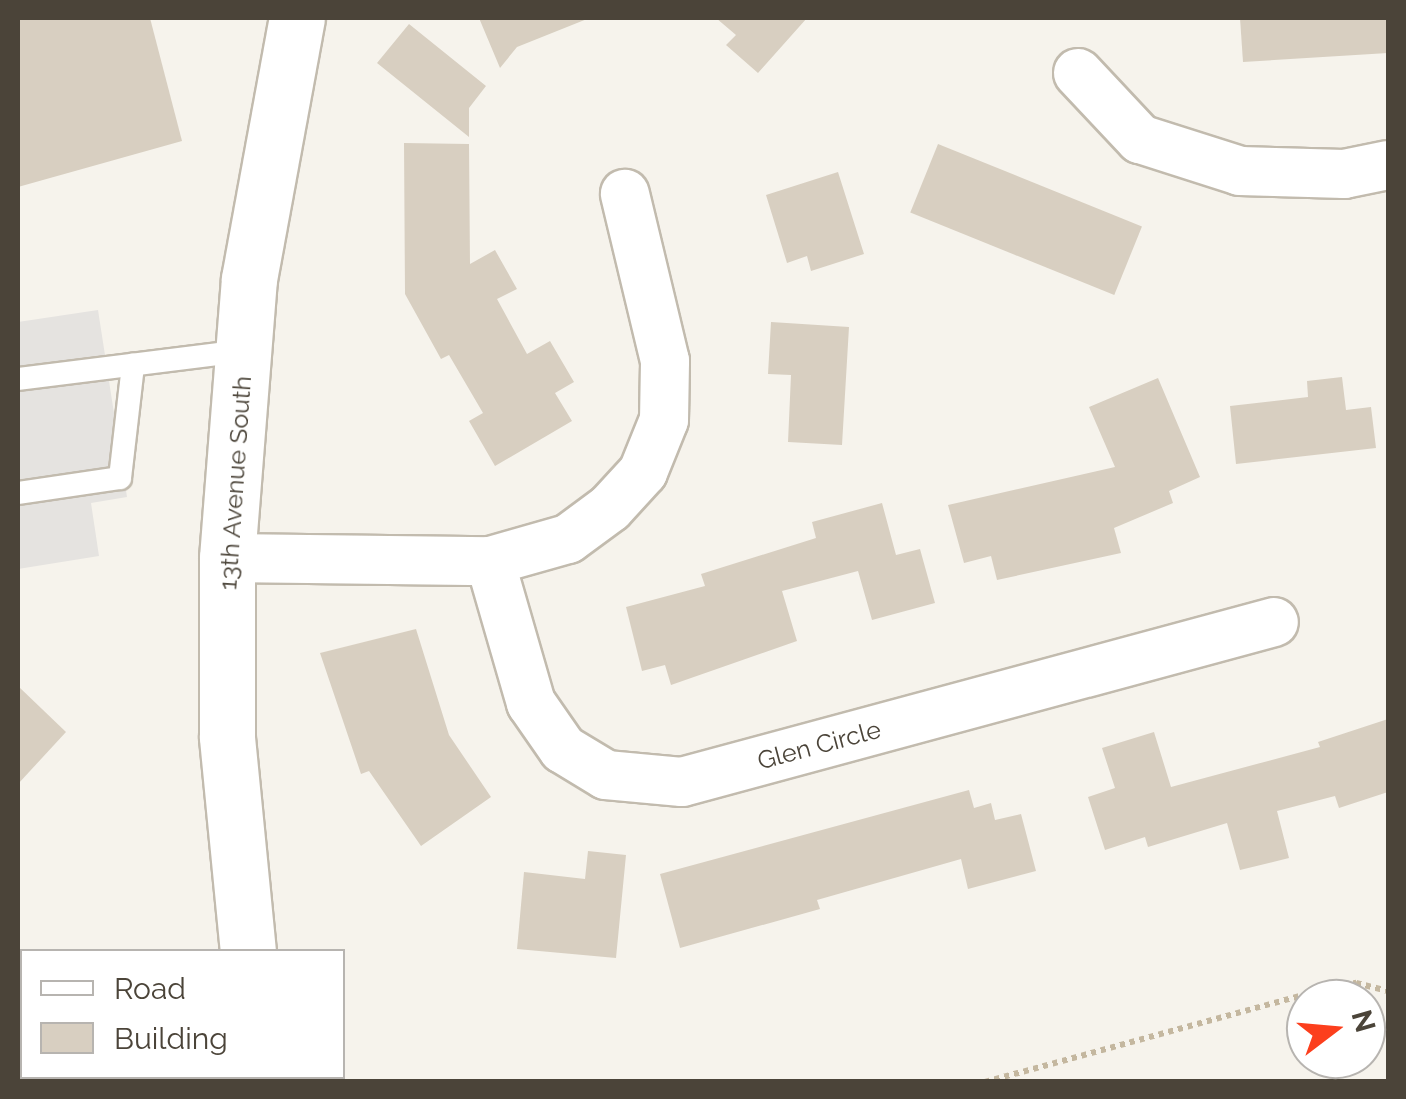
<!DOCTYPE html>
<html>
<head>
<meta charset="utf-8">
<style>
  body { margin:0 }
  #map { position:relative; width:1406px; height:1099px; overflow:hidden; background:#f6f3ec; font-family:Raleway,sans-serif }
  div>[style] { position:absolute }
  .parking>* { inset:0; background:#e5e3e0 }
  .building>* { inset:0; background:#d8cfc1; transform-origin:0 0 }
  .path>* { height:6px; margin-top:-3px; transform-origin:0; background:repeating-linear-gradient(90deg,#c4b79f 0 5px,transparent 0 10px) }
  .roads { filter:drop-shadow(2px 0 #c2bbae) drop-shadow(-2px 0 #c2bbae) drop-shadow(0 2px #c2bbae) drop-shadow(0 -2px #c2bbae) }
  .service>* { height:22px; margin:-11px; padding:0 11px; transform-origin:11px; border-radius:11px; background:#fff }
  .minor>* { height:48px; margin:-24px; padding:0 24px; transform-origin:24px; border-radius:24px; background:#fff }
  .tertiary>* { height:55px; margin:-27.5px; padding:0 27.5px; transform-origin:27.5px; border-radius:27.5px; background:#fff }
  span { translate:-50% -50%; white-space:nowrap; text-align:center; line-height:1.15; -webkit-text-stroke:8px #fff; paint-order:stroke }
  .street-label { font-size:25px; color:#4b4439 }
  .frame { position:absolute; inset:0; border:20px solid #4b4439; pointer-events:none }
  .legend { position:absolute; left:20px; top:949px; width:325px; height:130px; box-sizing:border-box; background:#fff; border:2px solid #b7b4b0; margin:0; padding:12px 18px; list-style:none; font-size:30px; color:#4b4439 }
  .legend li { display:flex; align-items:center; gap:20px; height:50px }
  .legend b { width:50px; border:2px solid #b7b4b0 }
  .north { position:absolute; left:1286px; top:979px; width:100px; height:100px; box-sizing:border-box; background:#fff; border:2px solid #b7b4b0; border-radius:50%; rotate:74deg; font-size:28px; font-weight:700; line-height:40px; text-align:center; color:#4b4439 }
  .north::after { content:''; display:block; margin:auto; width:35px; height:45px; background:#fc3f1d; clip-path:polygon(50% 0,100% 100%,50% 72%,0 100%) }
</style>
</head>
<body>
<div id="map">
  <div class="parking">
    <div style="clip-path:polygon(98px 310px,127px 497px,91px 503px,99px 556px,18px 569px,18px 322px)"></div>
  </div>
  <div class="building">
    <div style="clip-path:polygon(18px 18px,150px 18px,182px 141px,18px 187px)"></div>
    <div style="clip-path:polygon(479px 18px,586px 18px,587px 19px,517px 47px,500px 68px)"></div>
    <div style="clip-path:polygon(716px 18px,807px 18px,758px 73px,726px 45px,736px 35px)"></div>
    <div style="clip-path:polygon(1240px 18px,1388px 18px,1388px 53px,1243px 62px)"></div>
    <div style="clip-path:polygon(409px 24px,486px 86px,469px 108px,469px 137px,377px 63px)"></div>
    <div style="clip-path:polygon(404px 143px,469px 144px,470px 264px,495px 250px,517px 289px,497px 299px,527px 354px,550px 341px,574px 382px,555px 393px,572px 421px,495px 466px,469px 421px,483px 413px,449px 355px,441px 359px,405px 294px)"></div>
    <div style="left:938px;top:144px;width:220px;height:74px;rotate:22deg"></div>
    <div style="clip-path:polygon(838px 172px,864px 254px,811px 271px,807px 256px,787px 263px,766px 195px)"></div>
    <div style="clip-path:polygon(771px 322px,849px 327px,842px 445px,788px 442px,791px 375px,768px 374px)"></div>
    <div style="clip-path:polygon(1342px 377px,1346px 410px,1371px 407px,1376px 448px,1236px 464px,1230px 406px,1308px 397px,1307px 381px)"></div>
    <div style="clip-path:polygon(1158px 378px,1200px 477px,1169px 491px,1173px 503px,1114px 528px,1121px 553px,997px 580px,991px 556px,964px 563px,948px 505px,1115px 467px,1089px 407px)"></div>
    <div style="clip-path:polygon(882px 503px,896px 555px,920px 549px,935px 603px,872px 620px,858px 571px,782px 591px,797px 641px,671px 685px,665px 665px,642px 671px,626px 607px,705px 586px,701px 574px,816px 538px,812px 522px)"></div>
    <div style="clip-path:polygon(416px 629px,449px 735px,491px 797px,421px 846px,369px 771px,361px 774px,320px 653px)"></div>
    <div style="clip-path:polygon(18px 686px,66px 732px,18px 784px)"></div>
    <div style="clip-path:polygon(1388px 719px,1388px 792px,1339px 808px,1335px 796px,1277px 811px,1289px 858px,1240px 870px,1227px 823px,1148px 847px,1145px 837px,1105px 850px,1088px 797px,1115px 788px,1102px 748px,1154px 732px,1171px 787px,1320px 747px,1318px 742px)"></div>
    <div style="clip-path:polygon(969px 790px,974px 808px,991px 803px,995px 820px,1021px 814px,1036px 871px,968px 889px,961px 859px,817px 900px,820px 909px,680px 948px,660px 874px)"></div>
    <div style="clip-path:polygon(588px 851px,626px 855px,616px 958px,517px 949px,524px 872px,585px 879px)"></div>
  </div>
  <div class="path">
    <div style="left:985px;top:1082px;width:352px;rotate:-15.3deg"></div>
    <div style="left:1324px;top:989px;width:33px;rotate:-11deg"></div>
    <div style="left:1356px;top:983px;width:33px;rotate:14deg"></div>
  </div>
  <div class="roads">
    <div class="service">
      <div style="left:18px;top:379px;width:228px;rotate:-7.1deg"></div>
      <div style="left:18px;top:493px;width:103px;rotate:-8.4deg"></div>
      <div style="left:120px;top:478px;width:114px;rotate:-83.4deg"></div>
    </div>
    <div class="minor">
      <div style="left:1078px;top:73px;width:91px;rotate:46.8deg"></div>
      <div style="left:1140px;top:139px;width:105px;rotate:17.7deg"></div>
      <div style="left:1240px;top:171px;width:104px;rotate:1.7deg"></div>
      <div style="left:1344px;top:174px;width:45px;rotate:-11.6deg"></div>
      <div style="left:227px;top:558px;width:263px;rotate:0.7deg"></div>
      <div style="left:490px;top:561px;width:81px;rotate:-15.8deg"></div>
      <div style="left:568px;top:539px;width:52px;rotate:-36.4deg"></div>
      <div style="left:610px;top:508px;width:49px;rotate:-47.5deg"></div>
      <div style="left:643px;top:472px;width:56px;rotate:-68deg"></div>
      <div style="left:664px;top:420px;width:59px;rotate:-89deg"></div>
      <div style="left:665px;top:361px;width:172px;rotate:-103.5deg"></div>
      <div style="left:490px;top:561px;width:148px;rotate:73.9deg"></div>
      <div style="left:531px;top:703px;width:56px;rotate:55.2deg"></div>
      <div style="left:563px;top:749px;width:50px;rotate:31.2deg"></div>
      <div style="left:606px;top:775px;width:76px;rotate:5.3deg"></div>
      <div style="left:682px;top:782px;width:613px;rotate:-15.12deg"></div>
    </div>
    <div class="tertiary">
      <div style="left:248px;top:952px;width:217px;rotate:-95.6deg"></div>
      <div style="left:227px;top:736px;width:178px;rotate:-90deg"></div>
      <div style="left:227px;top:558px;width:280px;rotate:-85.5deg"></div>
      <div style="left:249px;top:279px;width:265px;rotate:-79.6deg"></div>
      <div style="left:264px;top:1076px;width:6px;rotate:81deg"></div>
    </div>
  </div>
  <div class="street-label">
    <span style="left:235px;top:483px;rotate:-86deg">13th Avenue South</span>
    <span style="left:819px;top:745px;rotate:-15deg">Glen Circle</span>
  </div>
  <div class="frame"></div>
  <ul class="legend">
  <li><b style="height:12px;background:#fff"></b>Road</li>
  <li><b style="height:28px;background:#d8cfc1"></b>Building</li>
  </ul>
  <div class="north">N</div>
</div>
</body>
</html>
